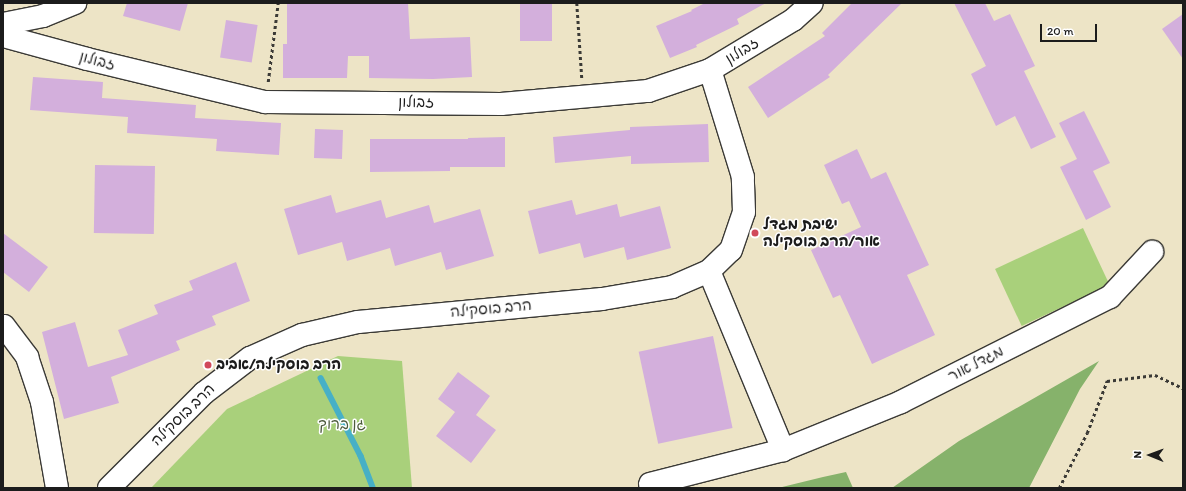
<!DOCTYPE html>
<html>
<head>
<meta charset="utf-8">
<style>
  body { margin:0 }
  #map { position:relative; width:1186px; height:491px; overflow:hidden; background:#ede4c6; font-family:Itim,"Playpen Sans Hebrew",sans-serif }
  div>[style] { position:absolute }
  .green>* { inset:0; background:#a9d07b; transform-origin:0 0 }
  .forest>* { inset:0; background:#86b26b }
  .stream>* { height:5.5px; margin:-2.75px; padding:0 2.75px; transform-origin:2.75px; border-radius:2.75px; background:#47b0c6 }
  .building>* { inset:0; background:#d3afdc; transform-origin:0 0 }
  .path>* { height:2.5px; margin-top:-1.25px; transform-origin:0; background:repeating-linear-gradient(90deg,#3b3a36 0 3px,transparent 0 6px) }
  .roads { filter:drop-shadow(1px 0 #3b3a36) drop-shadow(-1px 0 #3b3a36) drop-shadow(0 1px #3b3a36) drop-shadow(0 -1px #3b3a36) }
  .minor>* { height:22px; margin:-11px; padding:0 11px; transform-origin:11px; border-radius:11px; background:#fff }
  .dots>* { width:11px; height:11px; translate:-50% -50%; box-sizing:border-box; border:2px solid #fff; border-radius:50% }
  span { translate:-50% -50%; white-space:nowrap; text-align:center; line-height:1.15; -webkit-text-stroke:3px #fff; paint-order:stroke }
  .street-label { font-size:15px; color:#1c1c1c }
  .poi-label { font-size:15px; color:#1c1c1c; font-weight:700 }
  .left { translate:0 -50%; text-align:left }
  .park-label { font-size:15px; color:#4d5b3d }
  .frame { position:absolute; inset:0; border:4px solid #1c1c1c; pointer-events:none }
  .north { position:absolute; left:1130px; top:435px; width:40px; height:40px; -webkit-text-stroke:3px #fff; paint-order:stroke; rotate:271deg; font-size:11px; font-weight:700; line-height:16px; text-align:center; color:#1c1c1c }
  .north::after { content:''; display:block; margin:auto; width:14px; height:18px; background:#1c1c1c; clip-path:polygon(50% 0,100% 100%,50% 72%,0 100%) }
  .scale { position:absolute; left:1040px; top:24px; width:57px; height:18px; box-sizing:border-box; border:2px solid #1c1c1c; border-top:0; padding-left:5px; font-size:12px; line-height:14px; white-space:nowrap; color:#1c1c1c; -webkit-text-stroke:3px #fff; paint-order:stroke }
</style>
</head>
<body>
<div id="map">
  <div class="green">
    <div style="left:1083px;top:228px;width:63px;height:97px;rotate:65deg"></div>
    <div style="clip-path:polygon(338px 356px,402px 361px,412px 488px,151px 488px,227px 409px)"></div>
  </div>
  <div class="forest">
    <div style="clip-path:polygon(1099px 361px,1080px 389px,1029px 488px,892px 488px,959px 441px)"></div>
    <div style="clip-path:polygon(846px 472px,853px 488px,778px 488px,823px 477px)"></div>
  </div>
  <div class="stream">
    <div style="left:321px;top:378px;width:88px;rotate:62.9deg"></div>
    <div style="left:361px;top:456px;width:34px;rotate:69deg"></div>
  </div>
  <div class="building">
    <div style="clip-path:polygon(127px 3px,188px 3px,180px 31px,123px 16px)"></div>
    <div style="clip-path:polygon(287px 3px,408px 3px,410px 39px,470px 37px,472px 77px,433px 79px,369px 78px,369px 56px,348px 56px,347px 78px,283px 78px,283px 44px,287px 44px)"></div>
    <div style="left:520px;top:3px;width:32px;height:38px"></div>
    <div style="clip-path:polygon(705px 3px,766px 3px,737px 19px,739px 24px,696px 45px,697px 47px,670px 58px,656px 26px,692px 11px,691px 10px)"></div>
    <div style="clip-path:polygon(852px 3px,902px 3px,828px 75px,830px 77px,768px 118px,748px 87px,825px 36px,822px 33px)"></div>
    <div style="clip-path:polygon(954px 3px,985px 3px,994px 21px,1010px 14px,1035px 66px,1024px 71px,1056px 137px,1031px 149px,1015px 116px,996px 126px,971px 74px,986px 66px)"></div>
    <div style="clip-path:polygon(1183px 14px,1183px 59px,1162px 29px)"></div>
    <div style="left:226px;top:20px;width:32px;height:38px;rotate:9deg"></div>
    <div style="clip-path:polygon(33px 77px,103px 82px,102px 98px,196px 105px,195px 118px,281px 123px,279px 155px,216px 151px,217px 139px,127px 133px,128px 117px,30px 110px)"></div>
    <div style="clip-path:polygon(1084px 111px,1110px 163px,1093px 171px,1111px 207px,1086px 220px,1060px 167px,1077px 159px,1059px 123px)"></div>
    <div style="clip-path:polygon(708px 124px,709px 162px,631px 164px,631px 156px,555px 163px,553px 137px,630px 130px,630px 127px)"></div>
    <div style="left:315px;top:129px;width:28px;height:29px;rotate:2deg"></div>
    <div style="clip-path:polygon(505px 137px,505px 167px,450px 167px,450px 171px,370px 172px,370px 139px,468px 139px,468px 138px)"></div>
    <div style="clip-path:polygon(857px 149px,871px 179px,886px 172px,929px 265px,907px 275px,935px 335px,872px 364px,840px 295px,833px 298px,811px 250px,861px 227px,849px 201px,842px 204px,824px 165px)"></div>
    <div style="left:95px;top:165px;width:60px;height:68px;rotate:1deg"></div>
    <div style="clip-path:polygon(331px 195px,336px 213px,381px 200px,386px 218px,429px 205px,434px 223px,480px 209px,494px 256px,446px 270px,441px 252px,395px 266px,390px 248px,347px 261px,342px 242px,298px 255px,284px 209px)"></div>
    <div style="clip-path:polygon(572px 200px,576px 215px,617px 204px,620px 217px,660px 206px,671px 248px,627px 260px,624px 247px,584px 258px,580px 243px,539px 254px,528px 211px)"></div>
    <div style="clip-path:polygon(3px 233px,48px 267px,29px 292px,3px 272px)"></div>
    <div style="clip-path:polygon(236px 262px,250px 301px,212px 316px,216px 325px,176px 341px,180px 350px,111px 377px,119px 403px,64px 419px,42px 332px,75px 322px,88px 367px,128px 355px,118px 330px,158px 314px,154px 305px,193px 290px,189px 281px)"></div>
    <div style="left:713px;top:336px;width:94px;height:76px;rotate:78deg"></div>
    <div style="clip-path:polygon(458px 372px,490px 396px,476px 415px,496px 430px,471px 463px,436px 436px,455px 412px,438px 399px)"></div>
  </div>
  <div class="path">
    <div style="left:577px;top:3px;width:75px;rotate:86.2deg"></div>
    <div style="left:268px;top:82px;width:80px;rotate:-82.8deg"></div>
    <div style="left:1059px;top:488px;width:62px;rotate:-63deg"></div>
    <div style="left:1087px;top:433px;width:56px;rotate:-69deg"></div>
    <div style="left:1107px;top:381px;width:48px;rotate:-7.1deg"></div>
    <div style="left:1155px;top:375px;width:31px;rotate:25deg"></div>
  </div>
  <div class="roads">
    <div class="minor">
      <div style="left:3px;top:24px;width:41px;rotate:-11.3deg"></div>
      <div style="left:43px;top:16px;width:35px;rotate:-22deg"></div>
      <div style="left:3px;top:36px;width:87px;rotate:15.3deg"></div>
      <div style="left:87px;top:59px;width:183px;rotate:13.6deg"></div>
      <div style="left:265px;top:102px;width:236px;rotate:0.5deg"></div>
      <div style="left:501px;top:104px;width:148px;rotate:-5.1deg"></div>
      <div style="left:648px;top:91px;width:65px;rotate:-18.7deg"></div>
      <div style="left:710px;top:70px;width:97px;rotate:-31.1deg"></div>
      <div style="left:793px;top:20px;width:25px;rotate:-42deg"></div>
      <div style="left:709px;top:271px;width:194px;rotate:67.5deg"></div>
      <div style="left:4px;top:326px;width:39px;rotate:53deg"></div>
      <div style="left:27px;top:357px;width:47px;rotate:71.6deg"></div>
      <div style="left:42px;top:402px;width:87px;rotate:80.1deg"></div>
      <div style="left:650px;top:484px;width:137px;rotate:-14.3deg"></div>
      <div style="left:783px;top:450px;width:127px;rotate:-22.1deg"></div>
      <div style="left:901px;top:402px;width:234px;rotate:-26.7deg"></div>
      <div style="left:1110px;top:297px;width:62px;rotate:-47deg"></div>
      <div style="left:109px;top:488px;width:134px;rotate:-45deg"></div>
      <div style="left:204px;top:393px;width:58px;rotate:-37.3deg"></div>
      <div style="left:250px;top:358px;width:57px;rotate:-23.9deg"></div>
      <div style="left:302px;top:335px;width:57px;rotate:-13.1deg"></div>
      <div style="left:358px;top:322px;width:245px;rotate:-5.4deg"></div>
      <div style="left:602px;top:299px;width:71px;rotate:-9.7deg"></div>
      <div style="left:672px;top:287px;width:40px;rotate:-23.4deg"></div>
      <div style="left:709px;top:271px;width:30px;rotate:-44deg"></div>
      <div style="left:731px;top:250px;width:40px;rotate:-71.1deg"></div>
      <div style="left:744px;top:212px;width:35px;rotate:-92deg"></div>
      <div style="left:743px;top:177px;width:112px;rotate:-107.1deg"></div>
    </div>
  </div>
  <div class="dots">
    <div style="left:755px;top:233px;background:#d1495b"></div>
    <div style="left:208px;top:365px;background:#d1495b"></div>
  </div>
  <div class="street-label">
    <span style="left:742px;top:51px;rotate:-32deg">זבולון</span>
    <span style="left:97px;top:61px;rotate:14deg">זבולון</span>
    <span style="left:416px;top:103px">זבולון</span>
    <span style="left:491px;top:309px;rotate:-5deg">הרב בוסקילה</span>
    <span style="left:976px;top:364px;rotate:-27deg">מגדל אור</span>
    <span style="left:183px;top:415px;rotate:-44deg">הרב בוסקילה</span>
  </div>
  <div class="poi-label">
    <span class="left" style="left:763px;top:233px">ישיבת מגדל<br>אור/הרב בוסקילה</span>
    <span class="left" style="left:216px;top:365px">הרב בוסקילה/אביב</span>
  </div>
  <div class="park-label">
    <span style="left:342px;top:425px">גן ברוך</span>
  </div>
  <div class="frame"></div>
  <div class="north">N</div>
  <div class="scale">20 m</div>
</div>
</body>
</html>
